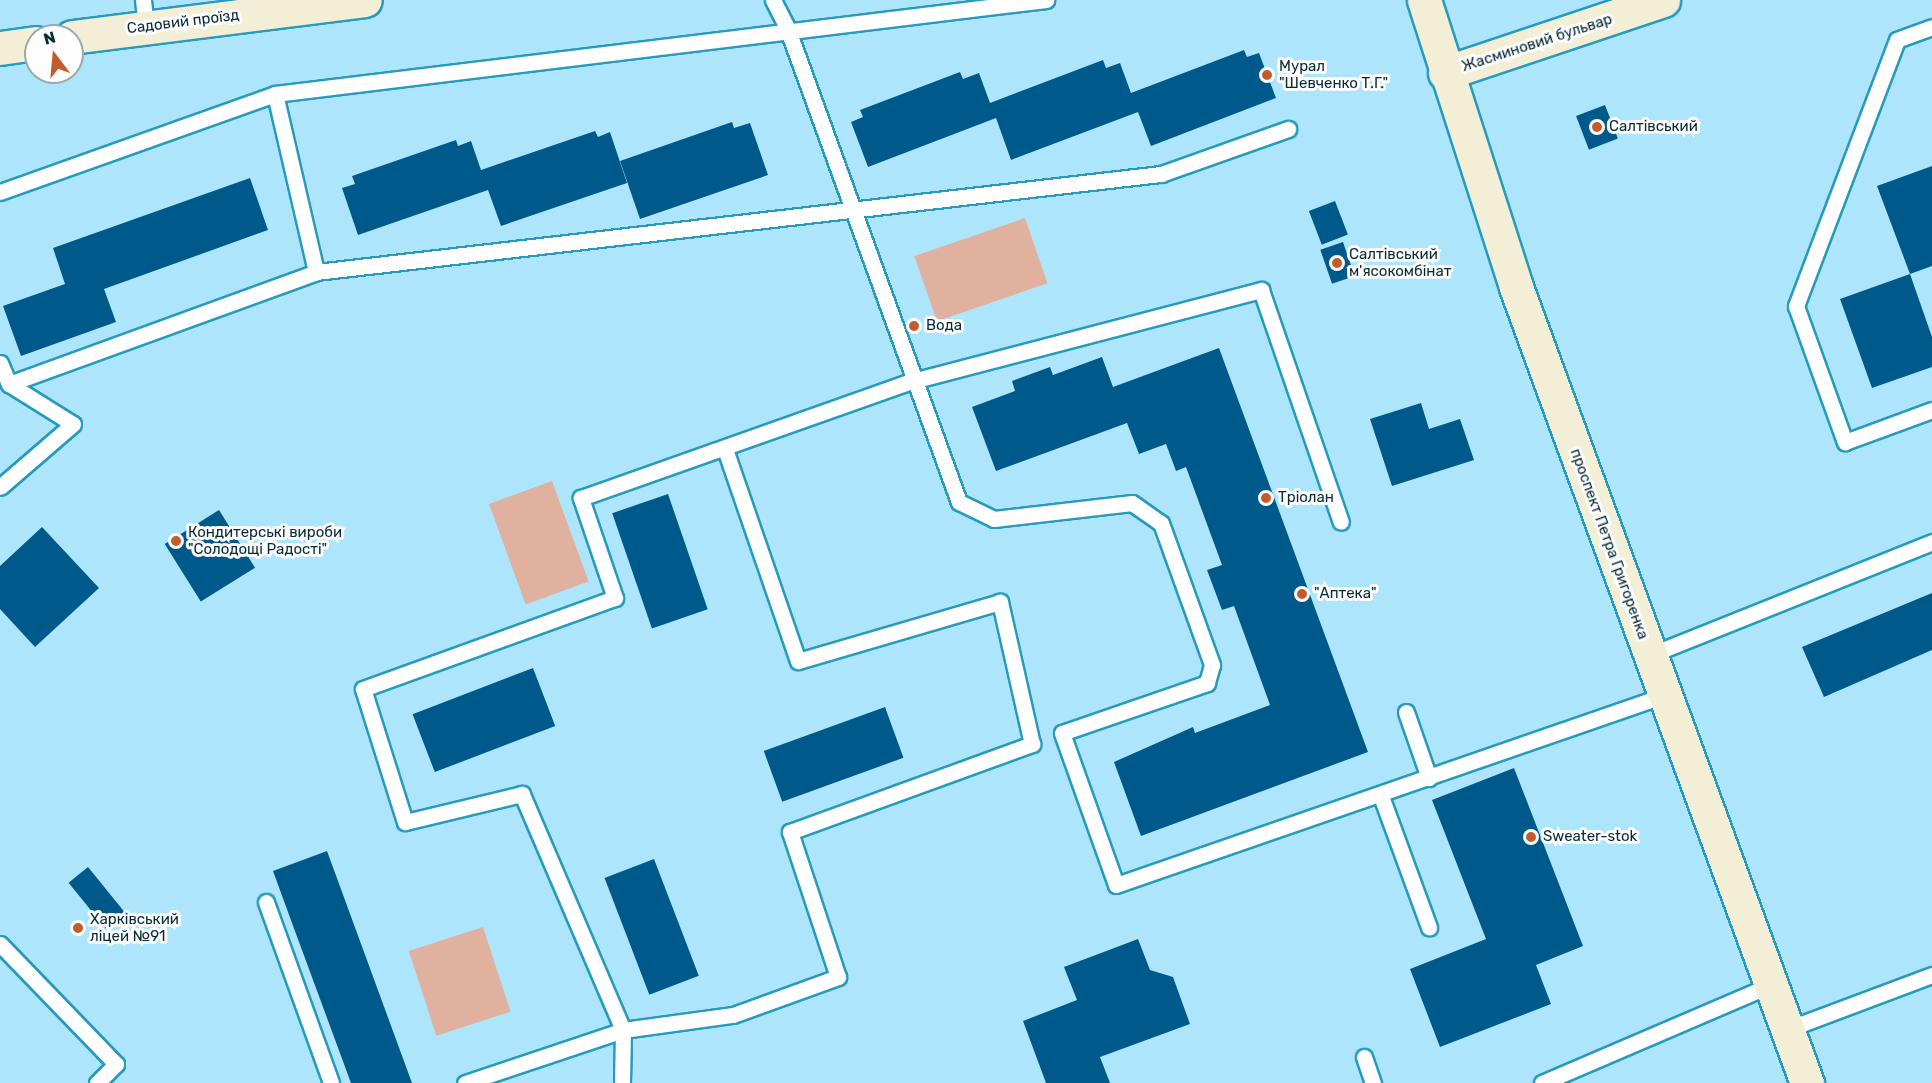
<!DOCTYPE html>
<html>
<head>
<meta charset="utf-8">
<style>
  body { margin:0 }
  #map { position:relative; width:1932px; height:1083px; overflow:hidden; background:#ade6fc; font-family:Rubik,sans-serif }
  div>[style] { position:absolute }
  .green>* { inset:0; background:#e0b19f; transform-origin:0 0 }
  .building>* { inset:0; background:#00598b; transform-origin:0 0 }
  .roads { filter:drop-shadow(2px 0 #279abd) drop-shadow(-2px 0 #279abd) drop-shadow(0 2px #279abd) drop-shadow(0 -2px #279abd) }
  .lane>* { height:15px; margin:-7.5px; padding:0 7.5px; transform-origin:7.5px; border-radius:7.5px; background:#fff }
  .secondary>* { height:33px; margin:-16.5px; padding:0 16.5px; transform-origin:16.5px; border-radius:16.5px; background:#f2efd6 }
  .dots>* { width:16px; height:16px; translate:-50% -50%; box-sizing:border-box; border:3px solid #fdfdfd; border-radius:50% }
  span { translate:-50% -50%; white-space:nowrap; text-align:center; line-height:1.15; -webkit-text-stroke:6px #fdfdfd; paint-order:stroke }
  .street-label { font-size:15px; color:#072a35 }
  .poi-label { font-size:15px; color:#072a35 }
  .left { translate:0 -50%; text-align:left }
  .north { position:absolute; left:24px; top:24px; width:60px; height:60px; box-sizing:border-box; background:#fdfdfd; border:2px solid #9ba9ad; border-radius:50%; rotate:344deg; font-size:16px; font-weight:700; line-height:24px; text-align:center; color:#072a35 }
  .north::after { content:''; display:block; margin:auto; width:21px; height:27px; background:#c25c2d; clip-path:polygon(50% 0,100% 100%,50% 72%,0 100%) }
</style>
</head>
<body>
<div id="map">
  <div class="green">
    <div style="left:1025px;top:218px;width:69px;height:117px;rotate:71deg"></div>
    <div style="left:552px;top:481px;width:107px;height:67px;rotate:70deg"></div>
    <div style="left:483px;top:927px;width:89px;height:78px;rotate:72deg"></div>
  </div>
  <div class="building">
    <div style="clip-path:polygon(1244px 50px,1247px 57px,1259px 53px,1276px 98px,1151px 146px,1138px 112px,1011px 160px,996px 118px,868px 167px,851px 122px,863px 117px,860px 110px,960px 72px,963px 79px,979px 73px,990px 103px,1103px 60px,1106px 68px,1120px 63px,1131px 93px)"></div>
    <div style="left:1605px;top:105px;width:36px;height:31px;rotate:69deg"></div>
    <div style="clip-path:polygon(732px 122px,734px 128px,750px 123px,768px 175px,640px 219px,620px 161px)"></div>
    <div style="clip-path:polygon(595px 131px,598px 137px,610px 132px,627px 183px,501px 226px,488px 190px,358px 235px,342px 188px,355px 184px,352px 176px,456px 140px,458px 146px,471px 141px,481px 170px)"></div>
    <div style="clip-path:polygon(1932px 166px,1932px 266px,1910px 274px,1877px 186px)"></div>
    <div style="clip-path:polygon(250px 178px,268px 230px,104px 289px,116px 322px,21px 356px,3px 306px,65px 284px,53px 248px)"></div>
    <div style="left:1335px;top:201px;width:36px;height:28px;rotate:69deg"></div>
    <div style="left:1343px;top:242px;width:36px;height:24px;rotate:71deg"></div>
    <div style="clip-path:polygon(1910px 274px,1932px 337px,1932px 367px,1872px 388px,1840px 299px)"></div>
    <div style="clip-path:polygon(1219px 348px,1368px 752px,1141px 836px,1114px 762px,1193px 727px,1195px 733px,1270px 705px,1234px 606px,1222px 610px,1207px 570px,1222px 565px,1186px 467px,1176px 471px,1166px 444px,1139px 454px,1127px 423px,996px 471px,972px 407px,1015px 391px,1012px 381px,1050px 367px,1053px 375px,1102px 357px,1113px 387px)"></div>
    <div style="clip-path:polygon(1421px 403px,1429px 429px,1460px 419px,1474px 460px,1392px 486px,1370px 419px)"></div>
    <div style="left:668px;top:494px;width:122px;height:59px;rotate:71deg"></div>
    <div style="left:219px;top:510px;width:68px;height:64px;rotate:58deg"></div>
    <div style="clip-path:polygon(42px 527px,99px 588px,35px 647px,0 609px,0 566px)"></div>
    <div style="clip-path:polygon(1932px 593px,1932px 650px,1824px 697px,1802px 647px)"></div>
    <div style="left:533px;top:668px;width:62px;height:129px;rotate:69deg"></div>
    <div style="left:885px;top:707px;width:54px;height:129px;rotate:70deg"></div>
    <div style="clip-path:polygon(1514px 768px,1583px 946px,1536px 965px,1551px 1004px,1440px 1047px,1410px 969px,1486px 939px,1432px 800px)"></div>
    <div style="clip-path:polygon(327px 851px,412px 1083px,351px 1083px,292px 923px,273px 871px)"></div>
    <div style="left:654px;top:859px;width:125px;height:53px;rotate:69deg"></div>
    <div style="left:88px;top:867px;width:58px;height:25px;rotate:51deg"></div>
    <div style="clip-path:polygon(1138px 939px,1150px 970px,1173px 977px,1190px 1024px,1100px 1057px,1110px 1083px,1046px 1083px,1023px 1021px,1077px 1000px,1064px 967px)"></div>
  </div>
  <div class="roads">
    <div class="lane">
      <div style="left:143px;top:0;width:27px;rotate:84deg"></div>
      <div style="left:773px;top:0;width:34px;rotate:63deg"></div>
      <div style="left:788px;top:30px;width:502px;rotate:70.09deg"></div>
      <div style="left:959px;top:502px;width:39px;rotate:26deg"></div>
      <div style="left:994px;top:519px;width:139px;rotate:-6.6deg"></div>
      <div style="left:1132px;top:503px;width:35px;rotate:35deg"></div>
      <div style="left:1161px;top:523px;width:151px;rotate:70.2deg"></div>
      <div style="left:1212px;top:665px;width:19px;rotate:106deg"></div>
      <div style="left:1207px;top:683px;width:153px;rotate:161deg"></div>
      <div style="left:1062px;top:733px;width:161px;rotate:70.4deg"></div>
      <div style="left:1116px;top:885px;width:581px;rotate:-19.09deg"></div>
      <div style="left:1932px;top:27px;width:37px;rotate:160deg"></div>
      <div style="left:1897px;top:40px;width:285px;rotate:110.8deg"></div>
      <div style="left:1796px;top:306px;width:145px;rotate:70.2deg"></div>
      <div style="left:1845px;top:442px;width:93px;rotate:-20.2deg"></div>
      <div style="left:275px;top:94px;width:183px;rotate:77deg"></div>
      <div style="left:0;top:192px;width:292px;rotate:-19.6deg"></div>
      <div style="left:275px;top:94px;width:777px;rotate:-6.95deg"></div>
      <div style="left:0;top:363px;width:23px;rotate:67deg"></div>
      <div style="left:9px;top:384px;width:75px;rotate:32deg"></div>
      <div style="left:73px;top:424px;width:96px;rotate:139.2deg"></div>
      <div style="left:9px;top:384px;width:327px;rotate:-20deg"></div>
      <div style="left:316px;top:272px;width:851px;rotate:-6.62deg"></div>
      <div style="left:1161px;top:174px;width:135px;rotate:-19.5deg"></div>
      <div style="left:1650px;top:655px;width:304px;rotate:-21.8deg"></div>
      <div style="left:1406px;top:712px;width:70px;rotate:70.8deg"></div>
      <div style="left:1381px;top:796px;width:140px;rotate:69.9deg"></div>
      <div style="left:266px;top:902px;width:192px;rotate:70.2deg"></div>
      <div style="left:0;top:944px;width:167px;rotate:46deg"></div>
      <div style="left:116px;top:1064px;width:27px;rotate:135deg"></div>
      <div style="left:1788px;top:1029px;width:154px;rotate:-20.6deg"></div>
      <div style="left:1364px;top:1057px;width:28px;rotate:71deg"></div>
      <div style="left:465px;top:1083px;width:167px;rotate:-18.5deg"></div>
      <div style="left:623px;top:1030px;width:111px;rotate:-7.8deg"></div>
      <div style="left:733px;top:1015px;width:112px;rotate:-19.9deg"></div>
      <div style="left:838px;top:977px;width:153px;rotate:-108.3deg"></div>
      <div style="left:790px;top:832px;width:258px;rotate:-20deg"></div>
      <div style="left:1032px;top:744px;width:146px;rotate:-102.7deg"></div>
      <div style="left:1000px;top:602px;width:210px;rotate:163.7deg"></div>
      <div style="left:798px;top:661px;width:224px;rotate:-109deg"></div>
      <div style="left:622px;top:1083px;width:53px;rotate:-88.9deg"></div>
      <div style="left:623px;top:1030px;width:257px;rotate:-113.2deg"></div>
      <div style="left:522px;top:794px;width:120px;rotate:166.5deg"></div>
      <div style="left:405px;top:822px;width:139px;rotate:-107.5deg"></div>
      <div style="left:363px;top:689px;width:268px;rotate:-19.9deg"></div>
      <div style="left:615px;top:598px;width:106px;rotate:-108.8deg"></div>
      <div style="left:581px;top:498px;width:351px;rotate:-19.5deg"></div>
      <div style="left:912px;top:381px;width:361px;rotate:-14.6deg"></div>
      <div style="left:1261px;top:290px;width:245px;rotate:71deg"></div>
      <div style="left:1542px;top:1083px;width:249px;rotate:-23.2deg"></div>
    </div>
    <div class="secondary">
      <div style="left:1424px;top:0;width:301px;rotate:72.2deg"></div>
      <div style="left:1516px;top:287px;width:848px;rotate:69.92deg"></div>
      <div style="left:72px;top:37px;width:295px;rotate:-7.2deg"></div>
      <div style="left:0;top:48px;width:36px;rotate:-8deg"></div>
      <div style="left:1445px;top:73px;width:230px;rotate:-18.5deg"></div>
    </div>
  </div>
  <div class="dots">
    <div style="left:1267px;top:75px;background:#c25c2d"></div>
    <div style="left:1597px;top:127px;background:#c25c2d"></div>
    <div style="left:1337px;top:263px;background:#c25c2d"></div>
    <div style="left:914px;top:326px;background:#c25c2d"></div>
    <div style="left:1266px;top:498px;background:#c25c2d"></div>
    <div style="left:176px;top:541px;background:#c25c2d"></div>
    <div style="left:1302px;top:594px;background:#c25c2d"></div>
    <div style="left:1531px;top:837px;background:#c25c2d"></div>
    <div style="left:78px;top:928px;background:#c25c2d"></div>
  </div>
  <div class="street-label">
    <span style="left:183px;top:22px;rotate:-7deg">Садовий проїзд</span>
    <span style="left:1537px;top:43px;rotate:-18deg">Жасминовий бульвар</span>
    <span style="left:1609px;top:544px;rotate:70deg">проспект Петра Григоренка</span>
  </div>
  <div class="poi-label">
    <span class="left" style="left:1279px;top:75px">Мурал<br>"Шевченко Т.Г."</span>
    <span class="left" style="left:1609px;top:127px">Салтівський</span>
    <span class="left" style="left:1349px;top:263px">Салтівський<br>м'ясокомбінат</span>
    <span class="left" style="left:926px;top:326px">Вода</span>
    <span class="left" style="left:1278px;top:498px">Тріолан</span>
    <span class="left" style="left:188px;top:541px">Кондитерські вироби<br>"Солодощі Радості"</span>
    <span class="left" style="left:1314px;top:594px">"Аптека"</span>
    <span class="left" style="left:1543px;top:837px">Sweater-stok</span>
    <span class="left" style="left:90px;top:928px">Харківський<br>ліцей №91</span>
  </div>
  <div class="north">N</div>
</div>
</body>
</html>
